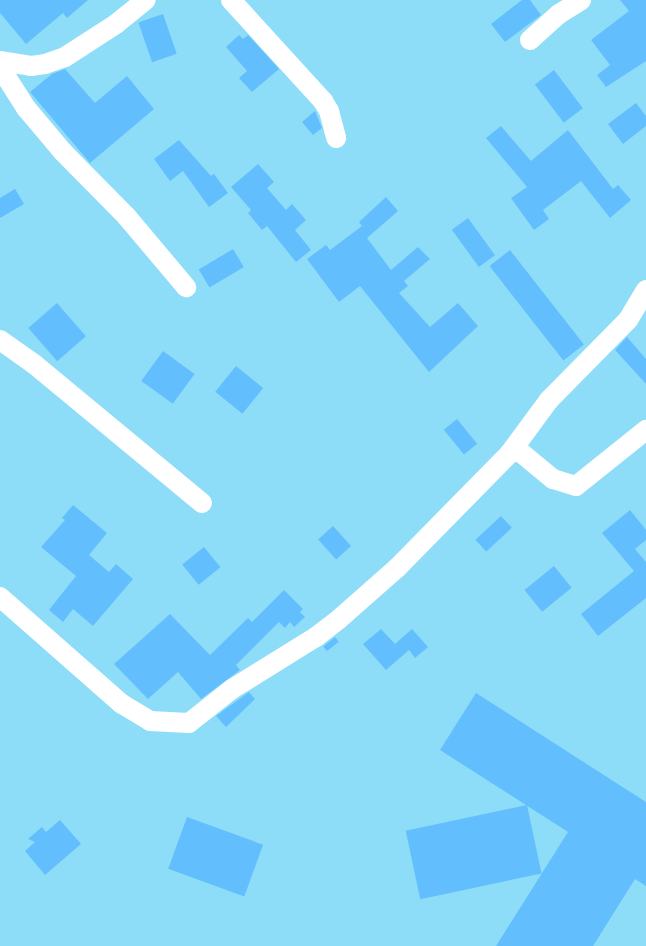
<!DOCTYPE html>
<html>
<head>
<meta charset="utf-8">
<style>
  body { margin:0 }
  #map { position:relative; width:646px; height:946px; overflow:hidden; background:#8dddf8; font-family:Barlow,sans-serif }
  div>[style] { position:absolute }
  .building>* { inset:0; background:#63befd; transform-origin:0 0 }
  .street>* { height:20px; margin:-10px; padding:0 10px; transform-origin:10px; border-radius:10px; background:#fff }
  span { translate:-50% -50%; white-space:nowrap; text-align:center; line-height:1.15; -webkit-text-stroke:3px #aae8fe; paint-order:stroke }
</style>
</head>
<body>
<div id="map">
  <div class="building">
    <div style="clip-path:polygon(0 0,88px 0,67px 18px,63px 13px,26px 44px,0 13px)"></div>
    <div style="clip-path:polygon(522px 0,530px 0,541px 15px,505px 42px,491px 24px)"></div>
    <div style="clip-path:polygon(620px 0,646px 0,646px 61px,606px 87px,597px 75px,610px 65px,591px 40px,629px 11px)"></div>
    <div style="left:163px;top:14px;width:42px;height:26px;rotate:71deg"></div>
    <div style="clip-path:polygon(239px 35px,243px 39px,248px 35px,279px 69px,252px 92px,239px 78px,247px 71px,226px 47px)"></div>
    <div style="clip-path:polygon(65px 69px,95px 103px,127px 76px,154px 109px,90px 163px,30px 92px,52px 74px)"></div>
    <div style="left:554px;top:70px;width:48px;height:24px;rotate:53deg"></div>
    <div style="clip-path:polygon(636px 103px,646px 116px,646px 126px,623px 144px,608px 124px)"></div>
    <div style="clip-path:polygon(315px 111px,322px 128px,313px 135px,302px 122px)"></div>
    <div style="clip-path:polygon(501px 126px,531px 161px,568px 130px,613px 189px,618px 185px,631px 200px,610px 218px,581px 181px,543px 210px,549px 219px,534px 230px,511px 198px,527px 187px,486px 138px)"></div>
    <div style="clip-path:polygon(179px 140px,211px 176px,214px 174px,228px 193px,209px 207px,183px 171px,170px 181px,154px 159px)"></div>
    <div style="clip-path:polygon(258px 164px,274px 182px,267px 188px,286px 210px,292px 204px,306px 220px,295px 230px,311px 250px,296px 262px,267px 226px,262px 230px,248px 213px,251px 210px,231px 187px)"></div>
    <div style="clip-path:polygon(15px 189px,24px 204px,0 218px,0 198px)"></div>
    <div style="clip-path:polygon(386px 197px,398px 211px,367px 238px,391px 270px,418px 247px,430px 259px,404px 281px,408px 286px,399px 293px,430px 327px,458px 303px,478px 326px,429px 372px,360px 286px,339px 302px,307px 259px,326px 245px,330px 250px,362px 226px,359px 222px)"></div>
    <div style="left:468px;top:218px;width:46px;height:20px;rotate:54deg"></div>
    <div style="left:233px;top:249px;width:21px;height:40px;rotate:59deg"></div>
    <div style="left:510px;top:250px;width:120px;height:26px;rotate:52deg"></div>
    <div style="left:57px;top:303px;width:44px;height:38px;rotate:49deg"></div>
    <div style="clip-path:polygon(627px 337px,646px 359px,646px 384px,615px 350px)"></div>
    <div style="left:163px;top:351px;width:39px;height:37px;rotate:36deg"></div>
    <div style="left:236px;top:366px;width:35px;height:33px;rotate:39deg"></div>
    <div style="left:457px;top:419px;width:32px;height:17px;rotate:51deg"></div>
    <div style="clip-path:polygon(73px 505px,107px 533px,89px 555px,109px 572px,116px 564px,133px 579px,93px 626px,73px 609px,63px 622px,49px 610px,76px 576px,41px 547px,65px 520px,62px 518px)"></div>
    <div style="clip-path:polygon(630px 510px,646px 530px,646px 540px,635px 549px,646px 562px,646px 598px,598px 636px,581px 614px,634px 571px,602px 533px)"></div>
    <div style="left:501px;top:516px;width:16px;height:35px;rotate:47deg"></div>
    <div style="left:333px;top:526px;width:27px;height:20px;rotate:48deg"></div>
    <div style="left:204px;top:547px;width:26px;height:28px;rotate:51deg"></div>
    <div style="left:554px;top:566px;width:28px;height:38px;rotate:51deg"></div>
    <div style="clip-path:polygon(284px 590px,303px 609px,300px 612px,305px 617px,294px 627px,290px 622px,285px 628px,279px 622px,236px 665px,240px 670px,201px 699px,178px 672px,148px 699px,114px 664px,170px 614px,210px 655px,248px 618px,252px 622px)"></div>
    <div style="clip-path:polygon(381px 629px,395px 644px,412px 629px,428px 647px,415px 658px,409px 650px,386px 670px,363px 644px)"></div>
    <div style="left:335px;top:637px;width:6px;height:15px;rotate:51deg"></div>
    <div style="clip-path:polygon(249px 692px,255px 699px,226px 727px,216px 716px)"></div>
    <div style="clip-path:polygon(476px 693px,646px 802px,646px 886px,635px 879px,593px 946px,496px 946px,568px 832px,440px 750px)"></div>
    <div style="left:527px;top:805px;width:70px;height:124px;rotate:78deg"></div>
    <div style="left:187px;top:817px;width:81px;height:55px;rotate:20deg"></div>
    <div style="clip-path:polygon(60px 820px,81px 844px,45px 875px,25px 851px,35px 842px,28px 839px,42px 827px,46px 832px)"></div>
  </div>
  <div class="street">
    <div style="left:231px;top:0;width:137px;rotate:47.7deg"></div>
    <div style="left:323px;top:101px;width:12px;rotate:59deg"></div>
    <div style="left:329px;top:111px;width:28px;rotate:75deg"></div>
    <div style="left:530px;top:40px;width:39px;rotate:-42deg"></div>
    <div style="left:559px;top:14px;width:26px;rotate:-32deg"></div>
    <div style="left:0;top:61px;width:31px;rotate:9deg"></div>
    <div style="left:31px;top:66px;width:14px;rotate:-8deg"></div>
    <div style="left:45px;top:64px;width:21px;rotate:-19deg"></div>
    <div style="left:65px;top:57px;width:61px;rotate:-32.9deg"></div>
    <div style="left:116px;top:24px;width:38px;rotate:-39deg"></div>
    <div style="left:0;top:67px;width:49px;rotate:57.6deg"></div>
    <div style="left:26px;top:108px;width:57px;rotate:49.9deg"></div>
    <div style="left:63px;top:152px;width:91px;rotate:45.4deg"></div>
    <div style="left:127px;top:217px;width:92px;rotate:49.9deg"></div>
    <div style="left:0;top:340px;width:42px;rotate:35.2deg"></div>
    <div style="left:34px;top:364px;width:218px;rotate:39.6deg"></div>
    <div style="left:510px;top:453px;width:66px;rotate:-53.7deg"></div>
    <div style="left:549px;top:400px;width:112px;rotate:-45.4deg"></div>
    <div style="left:628px;top:320px;width:35px;rotate:-59deg"></div>
    <div style="left:0;top:597px;width:162px;rotate:41.3deg"></div>
    <div style="left:122px;top:704px;width:33px;rotate:31deg"></div>
    <div style="left:150px;top:721px;width:39px;rotate:3deg"></div>
    <div style="left:189px;top:723px;width:55px;rotate:-38.3deg"></div>
    <div style="left:232px;top:689px;width:99px;rotate:-31.8deg"></div>
    <div style="left:316px;top:637px;width:28px;rotate:-38deg"></div>
    <div style="left:338px;top:620px;width:79px;rotate:-41.4deg"></div>
    <div style="left:397px;top:568px;width:161px;rotate:-45.5deg"></div>
    <div style="left:510px;top:453px;width:9px;rotate:-13deg"></div>
    <div style="left:519px;top:451px;width:44px;rotate:39.5deg"></div>
    <div style="left:553px;top:479px;width:24px;rotate:17deg"></div>
    <div style="left:576px;top:486px;width:90px;rotate:-38.7deg"></div>
  </div>
</div>
</body>
</html>
